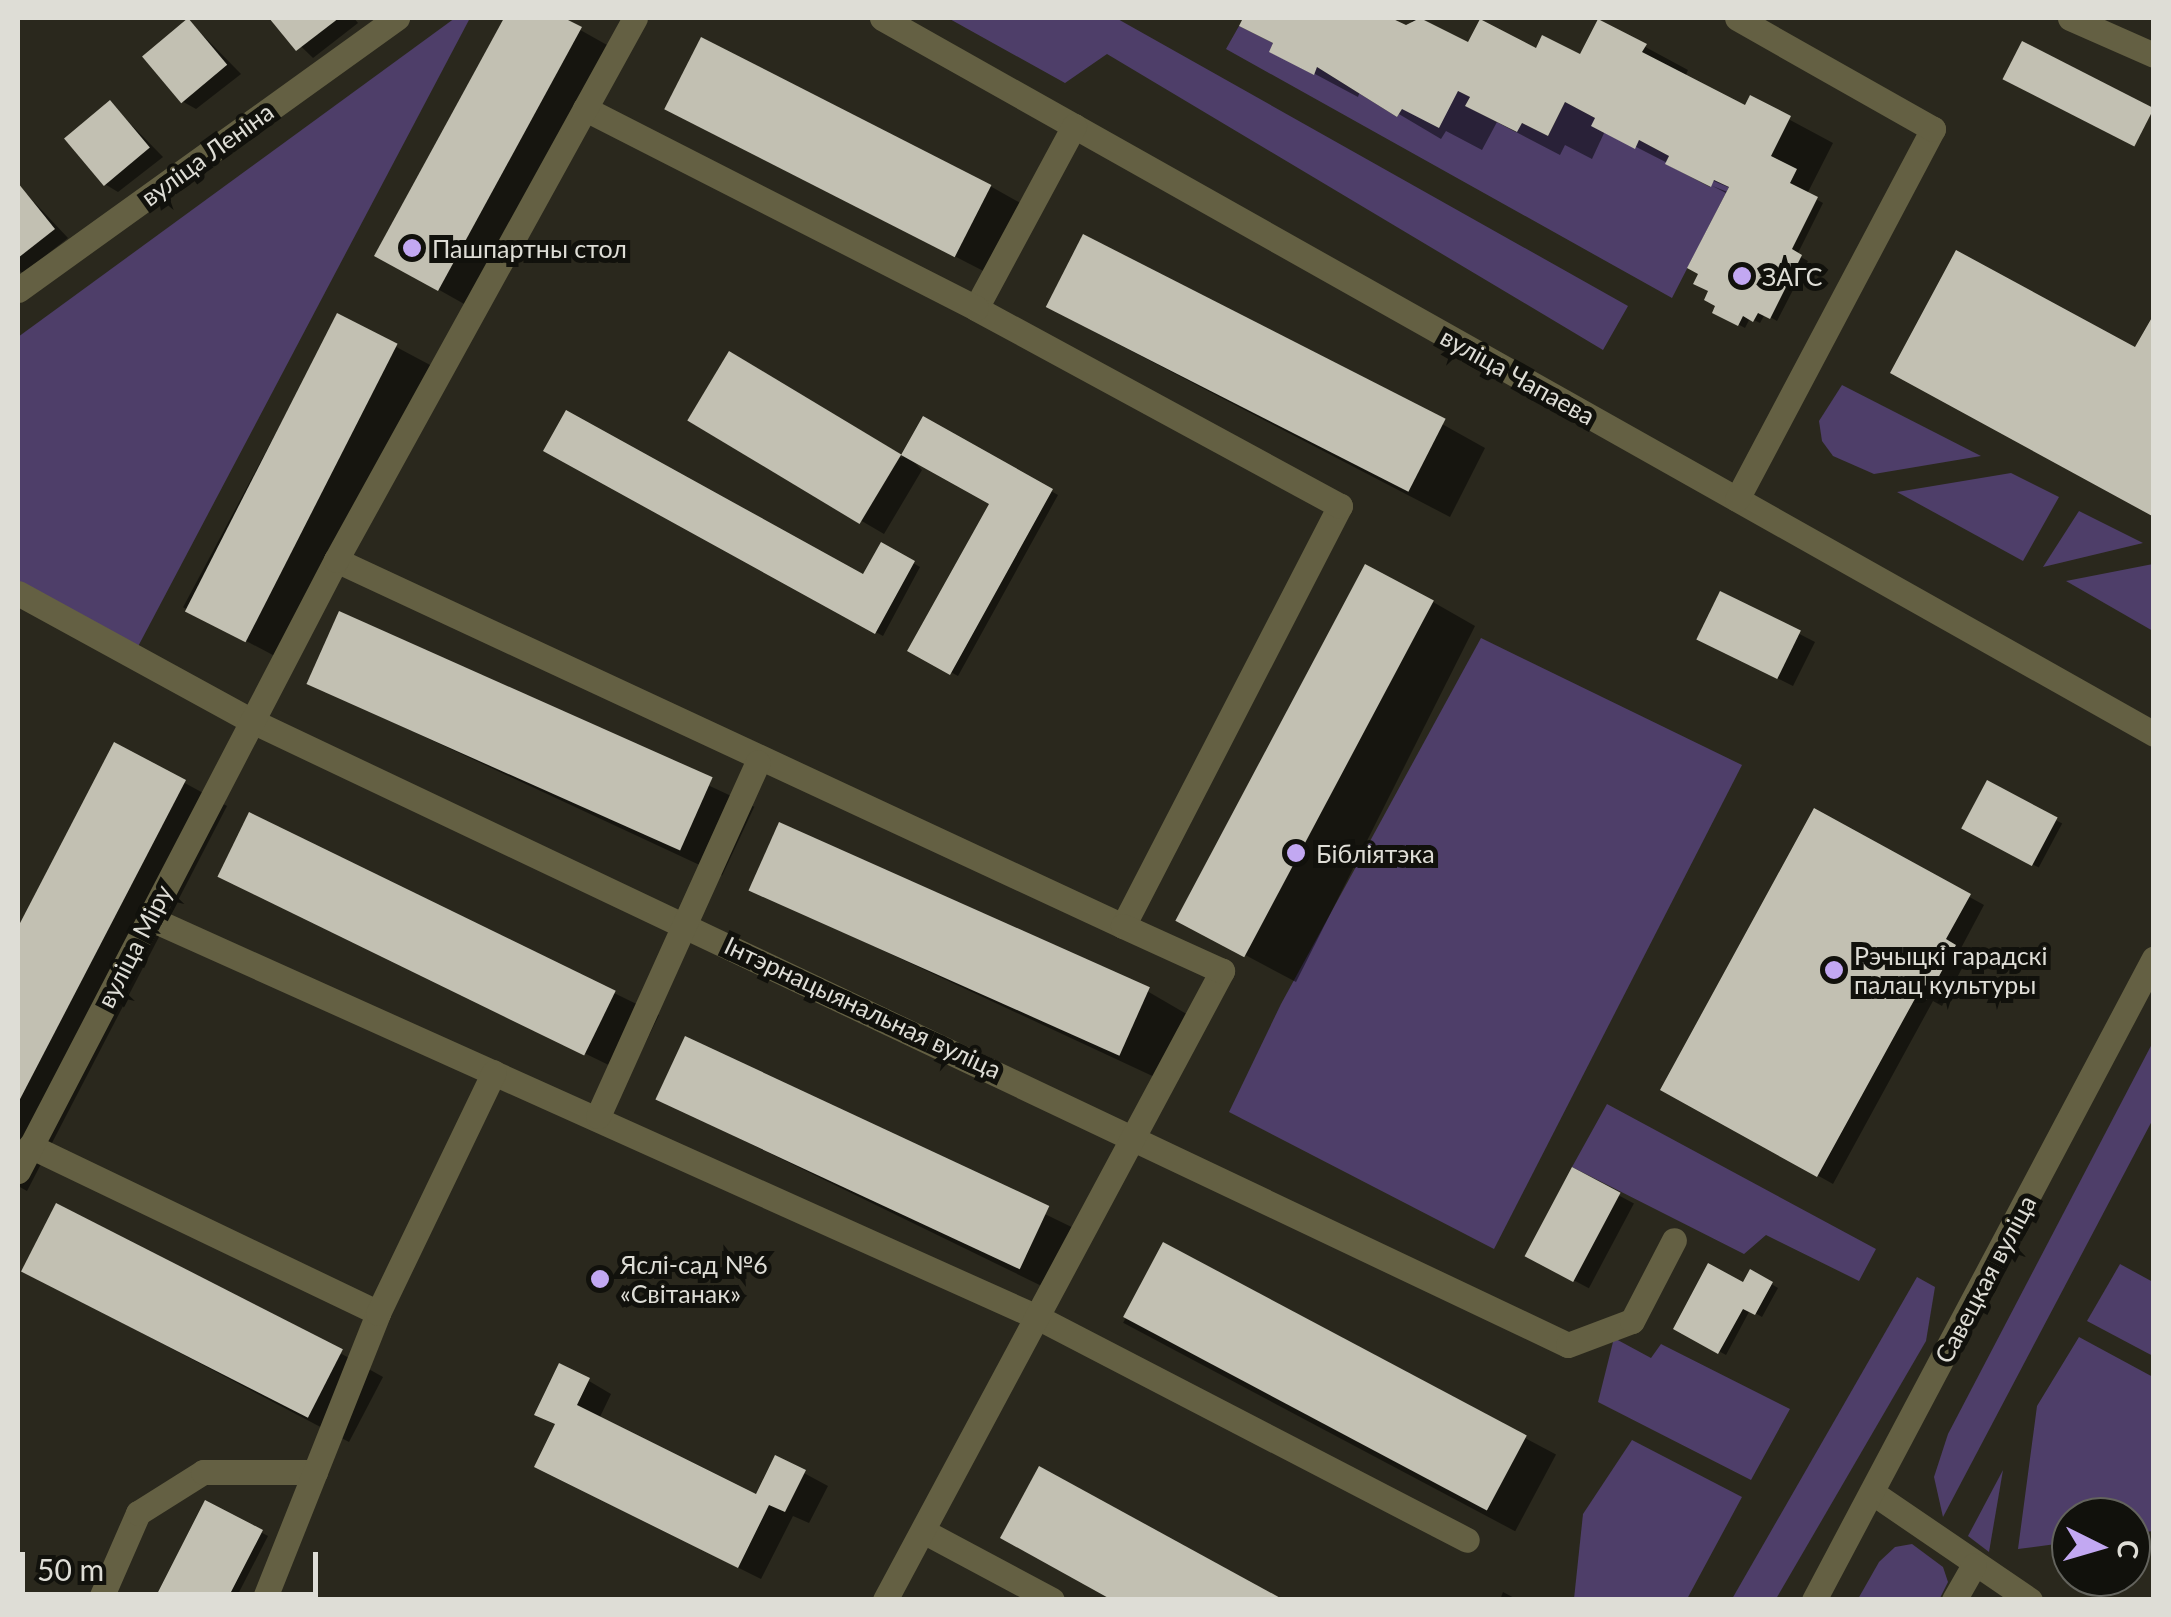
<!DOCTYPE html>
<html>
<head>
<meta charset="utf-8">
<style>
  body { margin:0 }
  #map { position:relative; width:2171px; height:1617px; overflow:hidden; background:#2a281d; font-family:Lato,sans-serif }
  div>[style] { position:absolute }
  .green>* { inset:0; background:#4e3e69 }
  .shadow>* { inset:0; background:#0007; transform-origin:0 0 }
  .building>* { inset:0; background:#c2c0b2; transform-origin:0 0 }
  .minor>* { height:25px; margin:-12.5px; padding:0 12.5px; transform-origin:12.5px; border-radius:12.5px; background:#646043 }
  .dots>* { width:28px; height:28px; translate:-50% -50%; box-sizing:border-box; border:5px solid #11110c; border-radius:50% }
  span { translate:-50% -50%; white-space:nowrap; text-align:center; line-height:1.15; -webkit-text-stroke:10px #11110c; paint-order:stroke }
  .street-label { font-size:25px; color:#deddd6 }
  .poi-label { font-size:25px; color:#deddd6 }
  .left { translate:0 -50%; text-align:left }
  .frame { position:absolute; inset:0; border:20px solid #deddd6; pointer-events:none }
  .north { position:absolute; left:2051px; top:1497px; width:100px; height:100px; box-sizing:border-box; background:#11110c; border:2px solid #63635d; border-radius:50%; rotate:95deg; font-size:28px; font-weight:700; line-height:40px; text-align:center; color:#deddd6 }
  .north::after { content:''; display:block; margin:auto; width:35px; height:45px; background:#c2a8f2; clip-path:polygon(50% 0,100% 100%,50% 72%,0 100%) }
  .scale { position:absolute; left:20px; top:1552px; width:298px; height:45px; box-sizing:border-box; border:5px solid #deddd6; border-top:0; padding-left:12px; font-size:30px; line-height:35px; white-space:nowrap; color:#deddd6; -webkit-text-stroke:8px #11110c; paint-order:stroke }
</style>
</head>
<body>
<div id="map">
  <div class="green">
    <div style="clip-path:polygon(455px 18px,470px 18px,133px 656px,18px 593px,18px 337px)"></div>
    <div style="clip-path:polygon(948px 18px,1116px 18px,1628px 306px,1603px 350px,1107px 54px,1065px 83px)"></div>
    <div style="clip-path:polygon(1239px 26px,1273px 43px,1270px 52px,1313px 74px,1317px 67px,1397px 117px,1402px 109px,1458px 91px,1470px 97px,1466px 106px,1516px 132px,1522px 123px,1548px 136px,1565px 102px,1595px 118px,1592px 126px,1634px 148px,1639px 140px,1669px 156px,1666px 164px,1710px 187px,1714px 180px,1729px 187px,1672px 298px,1226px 49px)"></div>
    <div style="clip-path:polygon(1842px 385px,1981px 456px,1874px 474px,1833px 456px,1822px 441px,1819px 421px)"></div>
    <div style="clip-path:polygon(2011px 473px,2059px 497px,2023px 561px,1897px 492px)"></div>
    <div style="clip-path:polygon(2079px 511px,2143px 543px,2043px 567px)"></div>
    <div style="clip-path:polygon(2153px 564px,2153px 631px,2066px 581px)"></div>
    <div style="clip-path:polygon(1481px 638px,1742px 765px,1494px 1249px,1229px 1112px,1281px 1004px)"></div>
    <div style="clip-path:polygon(2153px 1042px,2153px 1119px,1943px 1517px,1934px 1477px,1948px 1434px)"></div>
    <div style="clip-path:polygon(1607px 1104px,1876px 1249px,1859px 1281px,1766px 1235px,1744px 1254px,1572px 1167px)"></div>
    <div style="clip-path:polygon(2120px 1264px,2153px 1282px,2153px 1356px,2087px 1321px)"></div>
    <div style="clip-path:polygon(1917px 1277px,1935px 1287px,1926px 1341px,1776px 1599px,1732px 1599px)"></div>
    <div style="clip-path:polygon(2079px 1337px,2153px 1377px,2153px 1531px,2131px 1534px,2131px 1517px,2071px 1517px,2071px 1542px,2018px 1549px,2037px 1406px)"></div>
    <div style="clip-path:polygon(1614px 1338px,1651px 1358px,1661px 1344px,1790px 1409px,1751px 1480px,1598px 1402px)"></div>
    <div style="clip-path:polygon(1632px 1440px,1742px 1497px,1687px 1599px,1574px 1599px,1583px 1514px)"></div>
    <div style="clip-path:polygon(2003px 1470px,1989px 1552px,1968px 1536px)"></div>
    <div style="clip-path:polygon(1912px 1544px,1943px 1567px,1948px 1582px,1940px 1598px,1858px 1599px,1879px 1562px,1895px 1547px)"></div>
  </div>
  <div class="shadow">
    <div style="clip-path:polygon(272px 18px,354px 18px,358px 23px,313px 58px)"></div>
    <div style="clip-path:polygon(506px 18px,559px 18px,623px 54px,482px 314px,377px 255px)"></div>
    <div style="clip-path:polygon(evenodd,1246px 18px,1385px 18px,1407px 29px,1414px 18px,1469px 46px,1581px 58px,1599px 22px,1688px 70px,1685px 77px,1746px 108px,1751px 99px,1833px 143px,1807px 194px,1823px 203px,1797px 255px,1808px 261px,1777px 321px,1765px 314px,1760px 323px,1750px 318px,1745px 328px,1715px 312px,1728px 194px,1605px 131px,1592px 159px,1565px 145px,1560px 155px,1497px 122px,1482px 150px,1446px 131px,1441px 139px,1360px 91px,1358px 97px,1272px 51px,1276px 44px,1242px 25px,1246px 18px,1702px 176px,1730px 188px,1730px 193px,1700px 181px,1702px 176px)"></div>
    <div style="clip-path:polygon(188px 20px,241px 74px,196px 109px,180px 100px)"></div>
    <div style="clip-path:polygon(110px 103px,163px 157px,118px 192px,103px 183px)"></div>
    <div style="clip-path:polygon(668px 109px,990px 186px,1033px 210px,999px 279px)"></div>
    <div style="clip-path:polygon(18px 185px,68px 238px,23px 273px,18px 270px)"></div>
    <div style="left:338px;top:316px;width:115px;height:330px;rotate:28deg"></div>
    <div style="clip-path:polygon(1091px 330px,1442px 424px,1485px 448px,1450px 517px)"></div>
    <div style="clip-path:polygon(730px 355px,902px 458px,924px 419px,1058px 495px,958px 676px,910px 650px,992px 503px,909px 457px,922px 470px,884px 534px,691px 421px)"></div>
    <div style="clip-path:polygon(546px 450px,864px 578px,882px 545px,920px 567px,883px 636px)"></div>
    <div style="clip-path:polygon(1721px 594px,1815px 642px,1793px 686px,1714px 647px)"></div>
    <div style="clip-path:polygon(1433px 602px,1475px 626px,1296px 982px,1187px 924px)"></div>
    <div style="left:341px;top:614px;width:456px;height:76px;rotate:25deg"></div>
    <div style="clip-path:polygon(115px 745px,227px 806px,27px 1191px,18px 1186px,18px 932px)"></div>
    <div style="left:1988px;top:784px;width:84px;height:50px;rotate:28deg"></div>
    <div style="clip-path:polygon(1815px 812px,1984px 905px,1960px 950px,1969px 955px,1942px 1006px,1933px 1001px,1833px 1184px,1663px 1089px)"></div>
    <div style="left:251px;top:816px;width:454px;height:67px;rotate:26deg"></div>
    <div style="clip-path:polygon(751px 889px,1147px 991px,1190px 1016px,1161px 1080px)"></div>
    <div style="left:686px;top:1039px;width:449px;height:66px;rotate:26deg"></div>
    <div style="left:1573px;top:1171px;width:69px;height:96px;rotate:28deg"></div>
    <div style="left:1164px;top:1246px;width:444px;height:87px;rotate:28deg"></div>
    <div style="clip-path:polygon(24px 1271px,340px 1353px,383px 1377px,349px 1442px)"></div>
    <div style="clip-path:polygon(1751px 1272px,1778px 1288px,1762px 1317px,1750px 1310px,1726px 1355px,1676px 1328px,1744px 1285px)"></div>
    <div style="clip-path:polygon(589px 1381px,611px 1394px,599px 1419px,757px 1497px,776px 1458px,828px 1486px,809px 1523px,793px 1516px,761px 1579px,560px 1479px,557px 1425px)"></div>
    <div style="clip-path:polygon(206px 1503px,268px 1536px,236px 1598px,157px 1600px)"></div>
    <div style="clip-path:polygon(1503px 1592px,1518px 1600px,1500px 1600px)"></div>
  </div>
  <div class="building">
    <div style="left:188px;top:18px;width:61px;height:60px;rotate:50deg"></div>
    <div style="clip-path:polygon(269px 18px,339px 18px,296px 51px)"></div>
    <div style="clip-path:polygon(504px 18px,564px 18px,582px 27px,438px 291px,374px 256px)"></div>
    <div style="clip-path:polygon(1243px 18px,1391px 18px,1406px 25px,1420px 18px,1468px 42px,1480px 19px,1536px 48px,1542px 35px,1580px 54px,1598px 19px,1647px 44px,1642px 52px,1745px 105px,1750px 95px,1791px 116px,1771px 156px,1797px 169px,1790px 183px,1818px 197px,1792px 249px,1802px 255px,1770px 319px,1758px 313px,1753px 322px,1743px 316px,1738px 326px,1712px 313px,1715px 306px,1704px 300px,1708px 291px,1693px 284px,1698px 274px,1687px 268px,1729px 187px,1714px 180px,1711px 187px,1665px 164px,1669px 156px,1639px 140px,1635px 149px,1591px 126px,1595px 118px,1565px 102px,1548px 136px,1522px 123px,1517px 132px,1465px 106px,1470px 97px,1458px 91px,1439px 128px,1402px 109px,1397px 117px,1317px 67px,1314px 75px,1269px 52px,1273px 43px,1239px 26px)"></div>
    <div style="left:701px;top:37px;width:326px;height:81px;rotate:27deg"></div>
    <div style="left:2022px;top:41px;width:148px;height:43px;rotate:27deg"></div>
    <div style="left:110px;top:100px;width:62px;height:60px;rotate:50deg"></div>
    <div style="clip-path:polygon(18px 183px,55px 229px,18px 258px)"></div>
    <div style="left:1083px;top:234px;width:407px;height:82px;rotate:27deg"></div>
    <div style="clip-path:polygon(1956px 250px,2135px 347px,2154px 314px,2154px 517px,1890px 373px)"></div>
    <div style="left:337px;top:313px;width:68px;height:335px;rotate:27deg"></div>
    <div style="left:729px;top:351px;width:201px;height:81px;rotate:31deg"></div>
    <div style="clip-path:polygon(566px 410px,863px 574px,881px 542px,915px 561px,875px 634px,543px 451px)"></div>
    <div style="clip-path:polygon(923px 416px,1053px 489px,950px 675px,907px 651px,989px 504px,901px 455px)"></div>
    <div style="left:1365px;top:564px;width:78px;height:404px;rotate:28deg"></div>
    <div style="left:1720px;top:591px;width:90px;height:54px;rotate:26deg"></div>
    <div style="left:339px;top:611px;width:409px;height:80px;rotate:24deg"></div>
    <div style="clip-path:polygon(114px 742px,186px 780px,18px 1103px,18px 927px)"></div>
    <div style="left:1987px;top:780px;width:80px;height:55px;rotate:28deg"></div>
    <div style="clip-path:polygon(1814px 808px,1971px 894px,1946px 939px,1956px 945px,1926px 1000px,1917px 995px,1817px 1177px,1660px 1090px)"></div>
    <div style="left:249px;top:812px;width:408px;height:72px;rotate:26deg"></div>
    <div style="left:779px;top:822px;width:406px;height:75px;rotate:24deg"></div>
    <div style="left:685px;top:1036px;width:402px;height:70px;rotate:25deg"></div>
    <div style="left:1572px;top:1167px;width:55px;height:101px;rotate:28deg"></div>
    <div style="left:56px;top:1203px;width:322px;height:77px;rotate:27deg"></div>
    <div style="left:1163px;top:1242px;width:412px;height:85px;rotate:28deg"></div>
    <div style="clip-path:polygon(1708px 1263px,1743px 1282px,1750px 1269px,1773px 1282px,1755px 1315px,1743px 1309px,1718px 1354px,1673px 1329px)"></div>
    <div style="clip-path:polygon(559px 1363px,590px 1378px,577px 1405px,756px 1494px,775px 1455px,806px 1470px,785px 1512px,769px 1505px,738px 1568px,534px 1467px,555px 1424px,534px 1415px)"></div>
    <div style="clip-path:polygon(1039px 1466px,1284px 1600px,1112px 1600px,1000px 1538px)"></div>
    <div style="clip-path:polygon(205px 1500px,263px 1530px,231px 1592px,245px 1600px,154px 1600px)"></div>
  </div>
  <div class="minor">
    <div style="left:882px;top:18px;width:1460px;rotate:29.37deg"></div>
    <div style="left:2070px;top:18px;width:92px;rotate:23.8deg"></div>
    <div style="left:18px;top:290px;width:467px;rotate:-35.7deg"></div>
    <div style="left:976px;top:308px;width:207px;rotate:-61.7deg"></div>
    <div style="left:1737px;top:499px;width:419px;rotate:-62.1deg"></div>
    <div style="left:1933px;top:129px;width:225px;rotate:-150.5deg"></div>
    <div style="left:336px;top:560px;width:868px;rotate:24.94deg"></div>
    <div style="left:1123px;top:926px;width:473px;rotate:-62.7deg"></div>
    <div style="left:1340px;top:506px;width:414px;rotate:-151.5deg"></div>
    <div style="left:976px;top:308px;width:439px;rotate:-153deg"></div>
    <div style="left:18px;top:593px;width:267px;rotate:28.7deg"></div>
    <div style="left:252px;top:721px;width:1456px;rotate:25.37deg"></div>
    <div style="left:1568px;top:1345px;width:68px;rotate:-20.6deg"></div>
    <div style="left:1632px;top:1321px;width:91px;rotate:-62.6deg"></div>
    <div style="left:149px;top:918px;width:974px;rotate:24.2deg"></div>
    <div style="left:1037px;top:1317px;width:484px;rotate:27.4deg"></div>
    <div style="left:598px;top:1116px;width:388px;rotate:-65.7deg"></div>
    <div style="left:30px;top:1146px;width:386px;rotate:25.6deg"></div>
    <div style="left:18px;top:1171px;width:689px;rotate:-62.5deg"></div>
    <div style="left:336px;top:560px;width:619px;rotate:-61.12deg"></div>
    <div style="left:1873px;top:1493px;width:190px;rotate:34.3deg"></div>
    <div style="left:923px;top:1531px;width:146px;rotate:28.1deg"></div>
    <div style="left:100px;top:1600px;width:95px;rotate:-66.4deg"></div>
    <div style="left:138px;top:1513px;width:77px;rotate:-32.2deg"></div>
    <div style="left:203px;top:1472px;width:112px"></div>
    <div style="left:264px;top:1600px;width:309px;rotate:-68.3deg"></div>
    <div style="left:378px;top:1313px;width:267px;rotate:-64.3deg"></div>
    <div style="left:885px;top:1600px;width:714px;rotate:-61.82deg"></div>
    <div style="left:1222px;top:971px;width:109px;rotate:-155.6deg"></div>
    <div style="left:1814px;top:1600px;width:726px;rotate:-62.09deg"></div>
    <div style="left:1954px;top:1600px;width:40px;rotate:-60.3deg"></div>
  </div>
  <div class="dots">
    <div style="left:412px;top:248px;background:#c2a8f2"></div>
    <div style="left:1742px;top:276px;background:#c2a8f2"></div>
    <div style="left:1296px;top:853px;background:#c2a8f2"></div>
    <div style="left:1834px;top:970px;background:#c2a8f2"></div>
    <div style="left:600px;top:1279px;background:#c2a8f2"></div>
  </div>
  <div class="street-label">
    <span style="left:207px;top:154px;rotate:-36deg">вуліца Леніна</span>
    <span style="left:1518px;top:376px;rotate:29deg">вуліца Чапаева</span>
    <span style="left:134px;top:946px;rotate:-63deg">вуліца Міру</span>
    <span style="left:863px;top:1007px;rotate:25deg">Інтэрнацыянальная вуліца</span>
    <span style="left:1985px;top:1279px;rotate:-62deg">Савецкая вуліца</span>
  </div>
  <div class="poi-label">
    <span class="left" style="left:432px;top:248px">Пашпартны стол</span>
    <span class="left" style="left:1762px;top:276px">ЗАГС</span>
    <span class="left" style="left:1316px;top:853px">Бібліятэка</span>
    <span class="left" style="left:1854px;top:970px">Рэчыцкі гарадскі<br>палац культуры</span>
    <span class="left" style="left:620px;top:1279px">Яслі-сад №6<br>«Світанак»</span>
  </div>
  <div class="frame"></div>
  <div class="north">С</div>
  <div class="scale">50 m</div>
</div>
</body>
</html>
